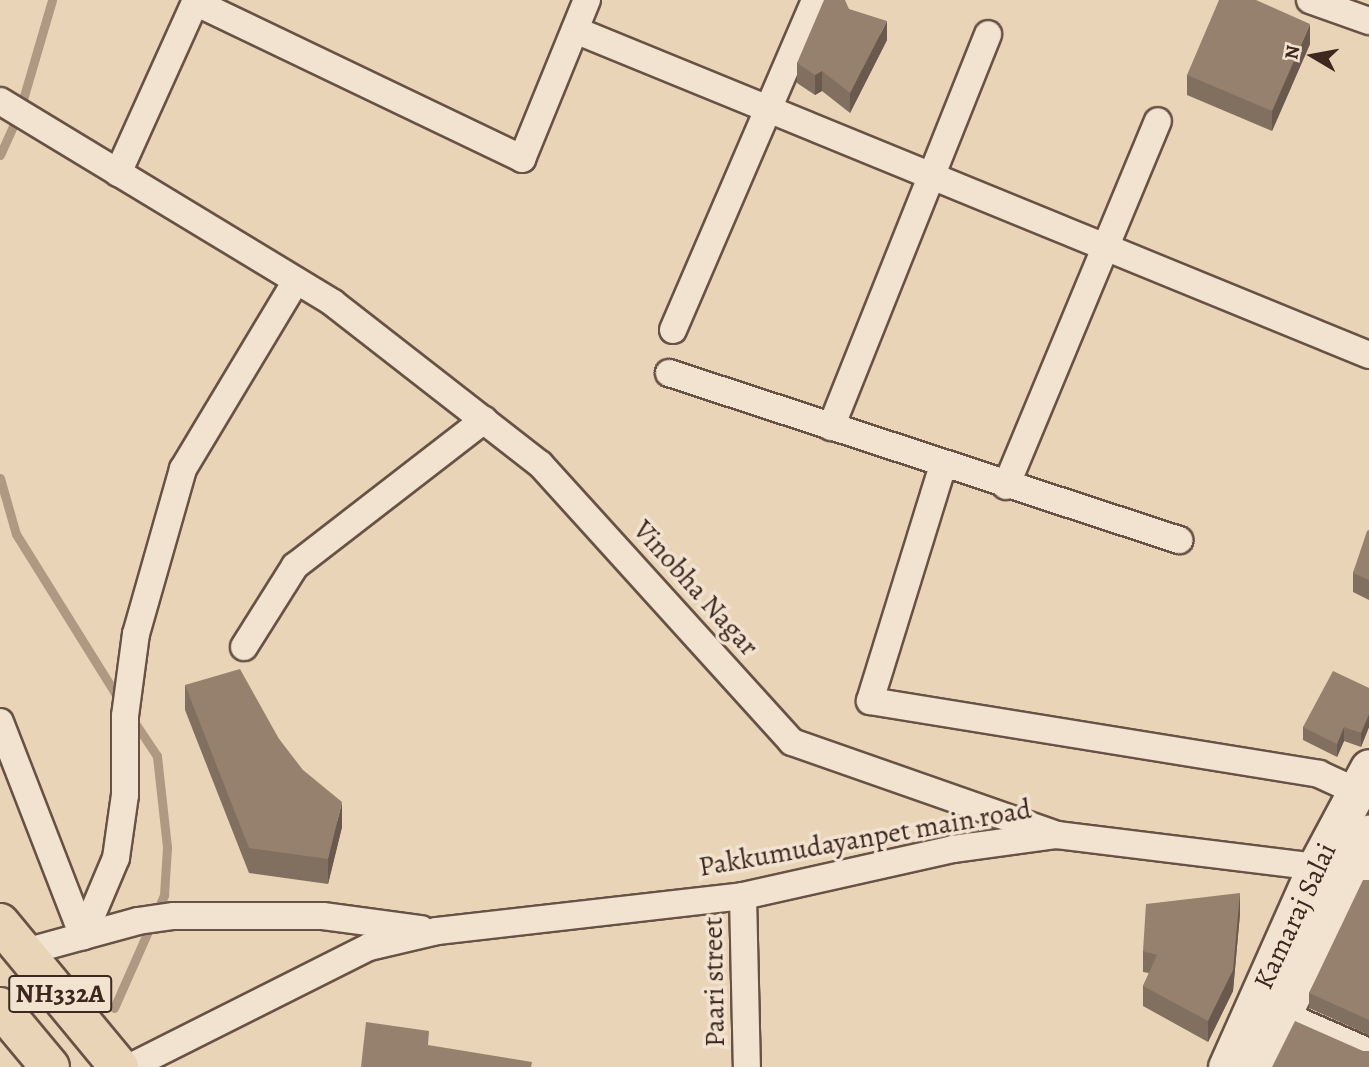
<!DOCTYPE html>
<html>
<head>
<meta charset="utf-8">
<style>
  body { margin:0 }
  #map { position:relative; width:1369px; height:1067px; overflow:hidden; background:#e9d4b7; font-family:Alegreya,serif }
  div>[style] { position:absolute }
  .stream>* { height:9px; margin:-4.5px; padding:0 4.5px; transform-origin:4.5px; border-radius:4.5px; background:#af9983 }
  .roads { filter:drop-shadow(2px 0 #685245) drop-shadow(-2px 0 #685245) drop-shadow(0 2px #685245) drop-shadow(0 -2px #685245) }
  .minor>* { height:26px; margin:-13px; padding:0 13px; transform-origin:13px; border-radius:13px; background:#f1e3d0 }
  .secondary>* { height:37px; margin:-18.5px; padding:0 18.5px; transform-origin:18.5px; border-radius:18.5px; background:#f1e3d0 }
  .trunk>* { height:38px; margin:-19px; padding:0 19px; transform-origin:19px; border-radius:19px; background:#e9d4b7 }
  .wall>* { inset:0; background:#816f5f }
  .shaded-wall>* { inset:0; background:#695a4d }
  .building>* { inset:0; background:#96816e }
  span { translate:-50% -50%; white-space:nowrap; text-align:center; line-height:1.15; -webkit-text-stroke:7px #f1e3d0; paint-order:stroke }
  .shield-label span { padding:2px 5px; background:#f1e3d0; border:2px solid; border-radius:5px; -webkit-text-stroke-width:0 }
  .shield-label { font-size:26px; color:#3d271f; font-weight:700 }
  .street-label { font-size:28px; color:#3d271f }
  .north { position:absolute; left:1278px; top:21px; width:70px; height:70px; -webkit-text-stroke:5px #f1e3d0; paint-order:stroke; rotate:280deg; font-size:19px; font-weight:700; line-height:28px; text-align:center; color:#3d271f }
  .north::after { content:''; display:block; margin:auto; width:24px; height:32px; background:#3d271f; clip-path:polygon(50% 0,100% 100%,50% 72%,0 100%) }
</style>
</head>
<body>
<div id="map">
  <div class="stream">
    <div style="left:0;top:155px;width:46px;rotate:-65.7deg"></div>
    <div style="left:19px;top:113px;width:118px;rotate:-73.7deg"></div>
    <div style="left:0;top:478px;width:58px;rotate:74.1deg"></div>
    <div style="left:16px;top:534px;width:199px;rotate:58.1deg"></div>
    <div style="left:114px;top:1008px;width:124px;rotate:-66.1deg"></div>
    <div style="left:164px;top:895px;width:48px;rotate:-86.4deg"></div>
    <div style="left:167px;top:847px;width:92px;rotate:-96.3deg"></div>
    <div style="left:157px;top:756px;width:43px;rotate:-123.7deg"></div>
  </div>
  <div class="roads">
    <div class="minor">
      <div style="left:1310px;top:0;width:63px;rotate:19.6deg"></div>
      <div style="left:195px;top:2px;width:363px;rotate:25.6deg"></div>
      <div style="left:522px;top:159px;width:172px;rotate:-67.8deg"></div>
      <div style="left:575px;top:30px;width:858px;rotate:22.26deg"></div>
      <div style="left:0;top:101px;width:389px;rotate:31.2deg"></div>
      <div style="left:333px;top:303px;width:262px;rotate:37.9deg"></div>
      <div style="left:540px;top:464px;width:375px;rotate:47.8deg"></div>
      <div style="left:792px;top:742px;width:281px;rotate:19.3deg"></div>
      <div style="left:118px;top:173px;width:190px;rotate:-65.7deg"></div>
      <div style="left:673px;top:330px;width:359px;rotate:-66.7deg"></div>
      <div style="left:669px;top:373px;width:537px;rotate:18.13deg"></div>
      <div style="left:831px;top:427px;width:423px;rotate:-68.2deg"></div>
      <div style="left:943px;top:465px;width:247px;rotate:107.2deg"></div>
      <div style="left:870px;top:701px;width:455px;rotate:9.2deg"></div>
      <div style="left:1319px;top:774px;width:41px;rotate:24.7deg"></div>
      <div style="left:1006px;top:486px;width:395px;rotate:-67.4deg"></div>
      <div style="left:244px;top:647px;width:96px;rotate:-57.8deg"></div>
      <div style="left:295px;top:566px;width:239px;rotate:-37.7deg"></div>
      <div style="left:0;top:722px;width:230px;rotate:68.8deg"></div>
      <div style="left:743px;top:896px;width:171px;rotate:88.7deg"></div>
      <div style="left:83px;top:936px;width:85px;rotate:-67.1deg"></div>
      <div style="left:116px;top:858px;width:64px;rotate:-81.9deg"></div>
      <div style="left:125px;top:795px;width:79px;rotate:-90deg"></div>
      <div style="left:125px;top:716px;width:83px;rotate:-82.4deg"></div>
      <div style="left:136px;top:634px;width:172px;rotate:-74.1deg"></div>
      <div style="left:183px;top:469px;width:219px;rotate:-59deg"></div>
      <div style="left:25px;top:952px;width:117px;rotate:-15.3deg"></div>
      <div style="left:138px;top:921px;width:36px;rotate:-8deg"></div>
      <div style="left:174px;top:916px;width:149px"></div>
      <div style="left:323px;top:916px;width:99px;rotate:7.6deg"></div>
      <div style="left:1280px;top:1013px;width:97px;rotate:23.7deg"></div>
      <div style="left:130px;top:1067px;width:267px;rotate:-26.7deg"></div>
      <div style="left:369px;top:947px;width:70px;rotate:-13.2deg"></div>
      <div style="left:437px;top:931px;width:308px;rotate:-6.5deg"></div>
      <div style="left:743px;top:896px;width:215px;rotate:-12.6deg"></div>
      <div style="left:953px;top:849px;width:105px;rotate:-7.7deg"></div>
      <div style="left:1057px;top:835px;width:261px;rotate:7deg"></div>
      <div style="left:1316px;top:867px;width:55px;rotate:14.8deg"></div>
    </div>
    <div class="secondary">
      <div style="left:1227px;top:1067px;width:219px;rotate:-66deg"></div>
      <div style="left:1316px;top:867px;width:112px;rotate:-61.8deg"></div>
      <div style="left:1257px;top:1067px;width:259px;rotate:-64.3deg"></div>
    </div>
    <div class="trunk">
      <div style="left:0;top:923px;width:187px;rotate:50.4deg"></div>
      <div style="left:0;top:1007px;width:78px;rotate:50.2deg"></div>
    </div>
  </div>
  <div class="wall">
    <div style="clip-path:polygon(849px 9px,887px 40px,850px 113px,822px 91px,815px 95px,797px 83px,797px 63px)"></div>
    <div style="clip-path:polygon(1310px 44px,1272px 131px,1187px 95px,1187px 75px)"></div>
    <div style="clip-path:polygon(1369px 530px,1369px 600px,1353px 592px,1353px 573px)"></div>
    <div style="clip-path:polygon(185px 685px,279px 739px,342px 827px,328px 884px,249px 873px,185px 710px)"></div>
    <div style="clip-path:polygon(1369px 688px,1369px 727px,1361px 747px,1344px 741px,1337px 757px,1303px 740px,1303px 727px)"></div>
    <div style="clip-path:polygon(1369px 880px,1369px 1035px,1309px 1008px,1309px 993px)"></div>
    <div style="clip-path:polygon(1240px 914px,1233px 991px,1208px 1042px,1143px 1006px,1143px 986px,1149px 973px,1143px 972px,1143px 951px)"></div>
  </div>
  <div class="shaded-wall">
    <div style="clip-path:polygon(887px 21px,887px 40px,850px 113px,850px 93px)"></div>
    <div style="clip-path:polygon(1310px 24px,1310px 44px,1272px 131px,1272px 111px)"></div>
    <div style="clip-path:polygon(822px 71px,822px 91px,815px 95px,815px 75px)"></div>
    <div style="clip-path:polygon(1369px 714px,1369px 727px,1361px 747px,1361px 733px)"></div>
    <div style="clip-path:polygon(1344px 727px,1344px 741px,1337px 757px,1337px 744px)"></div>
    <div style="clip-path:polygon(342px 802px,342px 827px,328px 884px,328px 859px)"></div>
    <div style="clip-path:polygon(1240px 893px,1240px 914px,1233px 991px,1208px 1042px,1208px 1021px)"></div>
  </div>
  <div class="building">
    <div style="clip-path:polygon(824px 0,845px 0,849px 9px,887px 21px,850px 93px,822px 71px,815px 75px,797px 63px)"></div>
    <div style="clip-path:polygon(1219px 0,1256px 0,1310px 24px,1272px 111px,1187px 75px)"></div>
    <div style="clip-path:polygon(1369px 530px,1369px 580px,1353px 573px,1367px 531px)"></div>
    <div style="clip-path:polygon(240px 669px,279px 739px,303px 770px,342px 802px,328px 859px,249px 848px,185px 685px)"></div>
    <div style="clip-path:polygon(1333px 671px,1369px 688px,1369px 714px,1361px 733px,1344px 727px,1337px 744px,1303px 727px)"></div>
    <div style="clip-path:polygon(1363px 880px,1369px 880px,1369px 1020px,1309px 993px)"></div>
    <div style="clip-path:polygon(1240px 893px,1233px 970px,1208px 1021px,1143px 986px,1157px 955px,1143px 951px,1146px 904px)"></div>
    <div style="clip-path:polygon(1295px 1021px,1363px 1051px,1369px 1051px,1369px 1067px,1272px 1067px)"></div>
    <div style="clip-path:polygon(366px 1022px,429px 1031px,428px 1045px,532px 1062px,531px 1067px,361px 1067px)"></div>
  </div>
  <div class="shield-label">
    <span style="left:60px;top:994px">NH332A</span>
  </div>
  <div class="street-label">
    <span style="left:696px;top:588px;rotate:48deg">Vinobha Nagar</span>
    <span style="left:865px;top:838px;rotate:-10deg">Pakkumudayanpet main road</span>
    <span style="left:1295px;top:916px;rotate:-65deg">Kamaraj Salai</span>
    <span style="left:714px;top:982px;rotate:-91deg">Paari street</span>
  </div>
  <div class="north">N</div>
</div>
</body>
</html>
